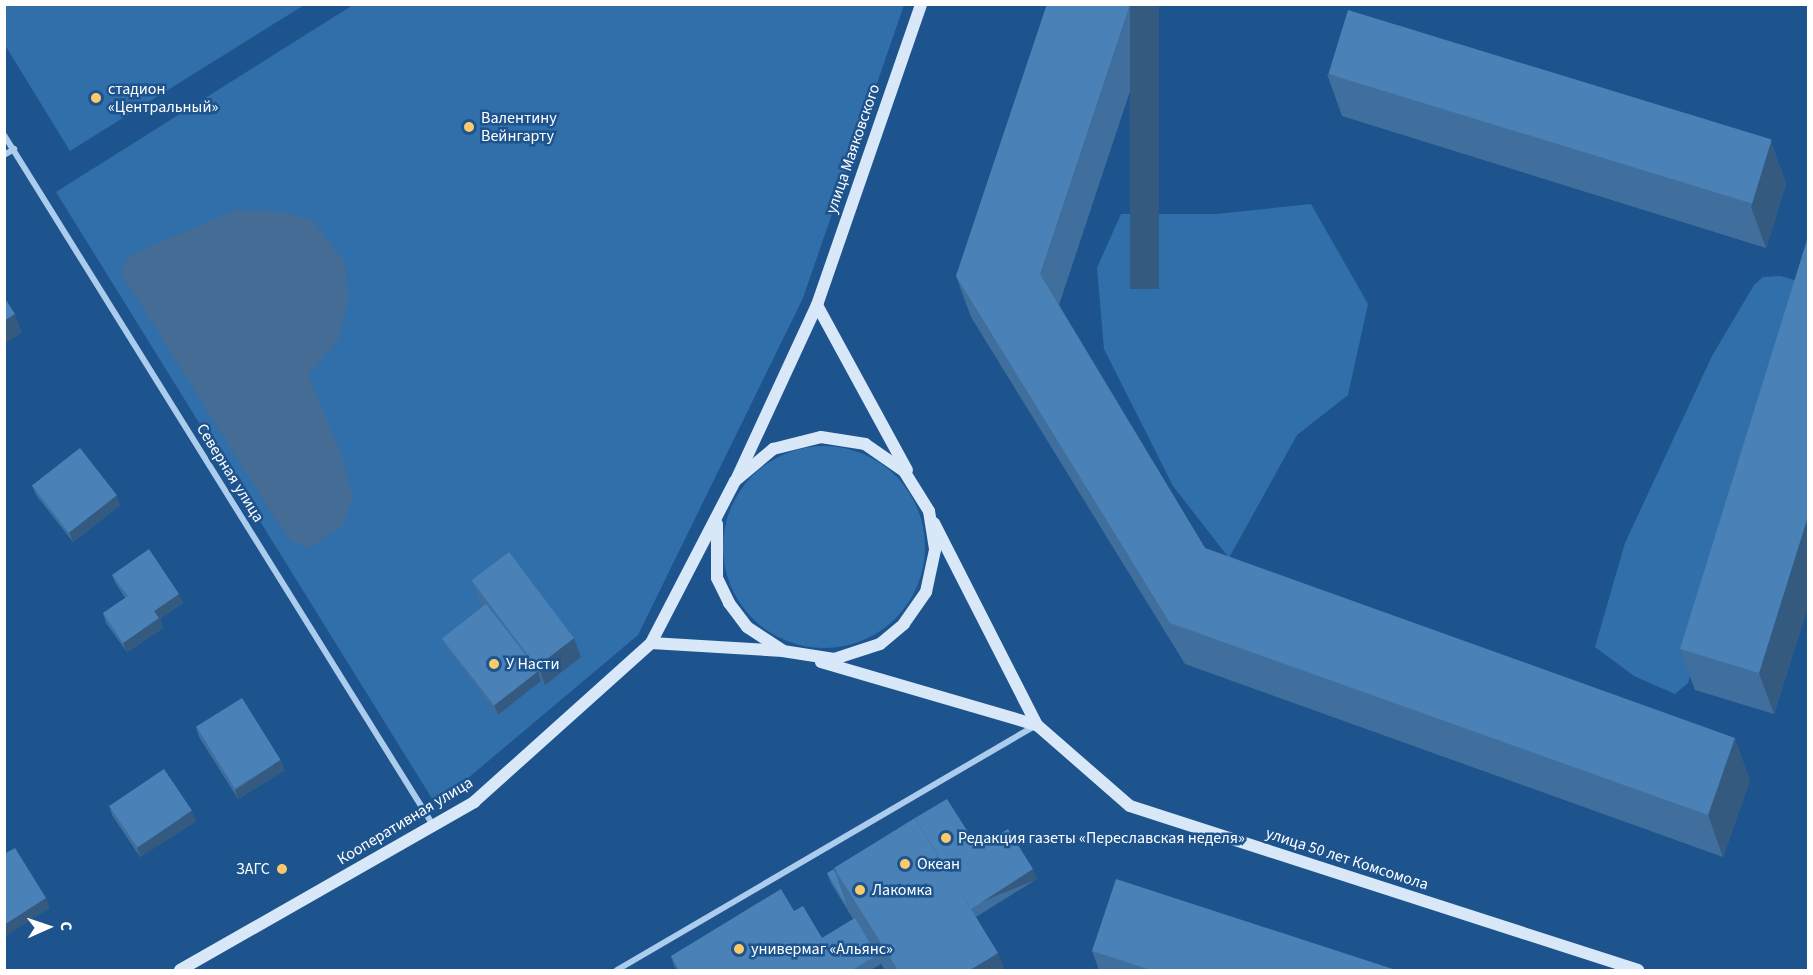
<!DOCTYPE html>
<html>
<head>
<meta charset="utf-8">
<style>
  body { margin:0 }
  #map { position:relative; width:1813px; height:975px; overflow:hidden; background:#1e548d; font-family:"Source Sans 3",sans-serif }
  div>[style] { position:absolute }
  .green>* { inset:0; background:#316fab }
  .round { border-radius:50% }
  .water>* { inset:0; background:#456c95 }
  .street>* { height:6px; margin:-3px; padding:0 3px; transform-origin:3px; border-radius:3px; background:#accced }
  .secondary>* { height:12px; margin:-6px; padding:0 6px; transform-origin:6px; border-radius:6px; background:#d8e8f9 }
  .wall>* { inset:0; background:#406f9d }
  .shaded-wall>* { inset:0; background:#345a80; transform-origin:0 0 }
  .building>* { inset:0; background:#4a81b7; transform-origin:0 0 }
  .dots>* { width:16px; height:16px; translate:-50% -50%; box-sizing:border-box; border:3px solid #1e548d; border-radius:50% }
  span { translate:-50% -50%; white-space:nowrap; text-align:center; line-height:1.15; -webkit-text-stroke:5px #1e548d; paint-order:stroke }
  .poi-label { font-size:16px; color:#fff }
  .left { translate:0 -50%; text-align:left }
  .right { translate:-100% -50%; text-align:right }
  .street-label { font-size:16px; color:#fff }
  .frame { position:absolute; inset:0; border:6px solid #fff; pointer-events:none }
  .north { position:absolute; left:18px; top:897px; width:60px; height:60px; -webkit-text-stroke:4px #1e548d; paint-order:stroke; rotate:87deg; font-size:16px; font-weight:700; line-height:24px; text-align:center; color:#fff }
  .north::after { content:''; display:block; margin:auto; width:21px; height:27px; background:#fff; clip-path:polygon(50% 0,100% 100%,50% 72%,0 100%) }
</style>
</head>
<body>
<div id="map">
  <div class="green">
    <div style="clip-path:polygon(5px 4px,304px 4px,304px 5px,70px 151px,5px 45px)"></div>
    <div style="clip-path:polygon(353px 5px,904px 5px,803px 298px,638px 635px,436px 805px,56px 192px)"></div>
    <div style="clip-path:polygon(1311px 204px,1368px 304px,1348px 395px,1297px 435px,1229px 558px,1173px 486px,1104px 349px,1097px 268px,1121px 214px,1217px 214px)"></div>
    <div style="clip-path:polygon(1781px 276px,1797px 281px,1807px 293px,1688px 683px,1675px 694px,1634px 676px,1595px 647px,1625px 543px,1712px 356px,1754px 285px,1763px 277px)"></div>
    <div class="round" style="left:723px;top:446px;width:202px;height:202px"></div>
  </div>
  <div class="water">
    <div style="clip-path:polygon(234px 210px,278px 211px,312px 219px,344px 261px,349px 295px,339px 339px,308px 375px,342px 455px,353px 498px,343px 525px,309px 548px,291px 540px,273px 515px,120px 271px,130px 256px)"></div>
  </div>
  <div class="street">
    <div style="left:4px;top:135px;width:812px;rotate:58.13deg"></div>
    <div style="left:4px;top:155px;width:12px;rotate:-31deg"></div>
    <div style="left:617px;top:970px;width:485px;rotate:-30.3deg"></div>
  </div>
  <div class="secondary">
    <div style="left:817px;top:305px;width:188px;rotate:61.4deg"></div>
    <div style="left:737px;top:478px;width:191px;rotate:-65.2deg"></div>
    <div style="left:817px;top:305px;width:318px;rotate:-70.9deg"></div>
    <div style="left:934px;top:523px;width:227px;rotate:63deg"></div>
    <div style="left:1037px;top:725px;width:123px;rotate:41.1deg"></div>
    <div style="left:1130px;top:806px;width:534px;rotate:17.89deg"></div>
    <div style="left:717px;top:524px;width:54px;rotate:90deg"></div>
    <div style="left:717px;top:578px;width:28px;rotate:64deg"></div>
    <div style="left:729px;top:603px;width:30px;rotate:53deg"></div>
    <div style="left:747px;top:627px;width:42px;rotate:33.3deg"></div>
    <div style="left:821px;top:662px;width:225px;rotate:16.3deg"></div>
    <div style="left:180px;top:970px;width:339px;rotate:-29.7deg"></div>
    <div style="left:474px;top:802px;width:238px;rotate:-41.9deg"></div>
    <div style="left:651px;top:643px;width:182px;rotate:-62.6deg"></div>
    <div style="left:735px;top:481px;width:50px;rotate:-40.1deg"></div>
    <div style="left:773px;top:449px;width:49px;rotate:-14deg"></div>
    <div style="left:821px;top:437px;width:45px;rotate:9deg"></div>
    <div style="left:865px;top:444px;width:47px;rotate:34.7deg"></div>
    <div style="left:904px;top:471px;width:47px;rotate:58deg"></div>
    <div style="left:929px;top:511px;width:39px;rotate:81deg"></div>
    <div style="left:935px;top:550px;width:43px;rotate:102.1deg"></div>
    <div style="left:926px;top:592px;width:39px;rotate:125deg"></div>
    <div style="left:904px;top:624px;width:31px;rotate:140deg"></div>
    <div style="left:880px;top:644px;width:48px;rotate:161.9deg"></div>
    <div style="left:834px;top:659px;width:52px;rotate:-171.1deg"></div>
    <div style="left:783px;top:651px;width:132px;rotate:-176.5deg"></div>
  </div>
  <div class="wall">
    <div style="clip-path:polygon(1047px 4px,1159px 4px,1059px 305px,1205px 548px,1750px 780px,1723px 857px,1185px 664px,971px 317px,956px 276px)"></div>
    <div style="clip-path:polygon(1327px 74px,1771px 142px,1786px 184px,1766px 248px,1342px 116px)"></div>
    <div style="clip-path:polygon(1808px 237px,1809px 603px,1774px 714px,1695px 690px,1680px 649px)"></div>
    <div style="clip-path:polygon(32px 485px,120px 505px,73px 542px,36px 495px)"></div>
    <div style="clip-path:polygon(112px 575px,179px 594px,183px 603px,160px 619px,163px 628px,127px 652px,106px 623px,103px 613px,125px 598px,116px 584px)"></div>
    <div style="clip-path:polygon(472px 581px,581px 657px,545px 685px,541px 680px,498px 715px,446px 647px,442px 638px,483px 606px,479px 600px)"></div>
    <div style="clip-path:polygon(196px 727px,285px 770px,238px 799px,199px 737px)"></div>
    <div style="clip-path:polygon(109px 805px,196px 821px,140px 857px,112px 815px)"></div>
    <div style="clip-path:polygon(978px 848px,1037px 879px,976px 917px,1005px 970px,885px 970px,880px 962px,881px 964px,871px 970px,677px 970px,674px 966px,671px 956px,794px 911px,822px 938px,853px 919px,831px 883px,827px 873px)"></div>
    <div style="clip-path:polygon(1092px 951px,1396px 970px,1099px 970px)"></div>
  </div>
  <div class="shaded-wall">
    <div style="left:1130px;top:4px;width:29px;height:285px"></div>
    <div style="clip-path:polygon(1771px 142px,1786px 184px,1766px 248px,1751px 207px)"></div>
    <div style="clip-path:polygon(15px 314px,22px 333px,4px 344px,4px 321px)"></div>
    <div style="clip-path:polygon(117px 495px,120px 505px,73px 542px,69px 532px)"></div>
    <div style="clip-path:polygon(1809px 513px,1809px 603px,1774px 714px,1759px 673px)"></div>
    <div style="clip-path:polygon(179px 594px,183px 603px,160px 619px,163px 628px,127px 652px,123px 643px,154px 611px)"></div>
    <div style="clip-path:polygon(574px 638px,581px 657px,545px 685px,538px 666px)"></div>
    <div style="clip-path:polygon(538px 671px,541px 681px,498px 715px,494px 705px)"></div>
    <div style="clip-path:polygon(1735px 738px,1750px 780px,1723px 857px,1708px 815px)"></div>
    <div style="clip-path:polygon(281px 760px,285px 770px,238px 799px,235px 790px)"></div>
    <div style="clip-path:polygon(192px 811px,196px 821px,140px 857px,137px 848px)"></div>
    <div style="left:1033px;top:869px;width:11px;height:82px;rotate:68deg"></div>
    <div style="clip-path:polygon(46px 898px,50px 908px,4px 937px,4px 925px)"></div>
    <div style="clip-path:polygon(998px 953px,1005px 970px,970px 970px)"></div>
  </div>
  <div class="building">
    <div style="clip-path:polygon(1047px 4px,1130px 4px,1040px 274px,1205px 548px,1735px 738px,1708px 815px,1170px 623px,956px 276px)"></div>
    <div style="left:1348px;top:10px;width:443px;height:67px;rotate:17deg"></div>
    <div style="clip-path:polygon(1808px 237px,1809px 513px,1759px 673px,1680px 649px)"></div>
    <div style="clip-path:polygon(4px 297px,15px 314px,4px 321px)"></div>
    <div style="left:80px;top:448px;width:60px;height:61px;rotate:52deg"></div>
    <div style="clip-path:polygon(149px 549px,179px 594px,154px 611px,159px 618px,123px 643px,103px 613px,128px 596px,112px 575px)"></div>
    <div style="left:509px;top:552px;width:108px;height:47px;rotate:53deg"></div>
    <div style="left:486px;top:604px;width:85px;height:56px;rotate:52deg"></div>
    <div style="left:242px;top:698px;width:73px;height:54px;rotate:58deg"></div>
    <div style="left:164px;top:769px;width:50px;height:66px;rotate:56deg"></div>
    <div style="clip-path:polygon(947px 799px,978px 848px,1008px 829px,1033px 869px,971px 909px,915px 818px)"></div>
    <div style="clip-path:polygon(915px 818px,998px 953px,970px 970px,898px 970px,834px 868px)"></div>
    <div style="clip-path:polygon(15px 848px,46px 898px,4px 925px,4px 854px)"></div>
    <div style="clip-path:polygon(834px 869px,847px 906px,827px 873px)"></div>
    <div style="clip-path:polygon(1116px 879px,1396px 970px,1151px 970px,1092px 951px)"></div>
    <div style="clip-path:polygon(781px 889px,794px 911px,803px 906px,822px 938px,855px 918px,877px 955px,852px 970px,679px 970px,671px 956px)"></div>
  </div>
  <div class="dots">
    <div style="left:96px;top:98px;background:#fbca6b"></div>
    <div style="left:469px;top:127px;background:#fbca6b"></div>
    <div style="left:494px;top:664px;background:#fbca6b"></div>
    <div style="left:946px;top:838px;background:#fbca6b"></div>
    <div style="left:905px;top:864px;background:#fbca6b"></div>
    <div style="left:282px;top:869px;background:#fbca6b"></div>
    <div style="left:860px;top:890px;background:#fbca6b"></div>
    <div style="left:739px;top:949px;background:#fbca6b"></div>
  </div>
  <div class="poi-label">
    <span class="left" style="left:108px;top:98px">стадион<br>«Центральный»</span>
    <span class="left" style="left:481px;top:127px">Валентину<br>Вейнгарту</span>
    <span class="left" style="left:506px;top:664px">У Насти</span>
    <span class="left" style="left:958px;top:838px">Редакция газеты «Переславская неделя»</span>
    <span class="left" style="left:917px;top:864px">Океан</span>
    <span class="right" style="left:270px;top:869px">ЗАГС</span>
    <span class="left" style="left:872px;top:890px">Лакомка</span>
    <span class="left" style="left:751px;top:949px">универмаг «Альянс»</span>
  </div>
  <div class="street-label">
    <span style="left:853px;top:149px;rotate:-71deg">улица Маяковского</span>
    <span style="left:230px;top:473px;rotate:58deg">Северная улица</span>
    <span style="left:405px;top:821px;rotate:-31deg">Кооперативная улица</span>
    <span style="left:1347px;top:859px;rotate:18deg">улица 50 лет Комсомола</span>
  </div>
  <div class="frame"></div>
  <div class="north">С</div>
</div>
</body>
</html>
